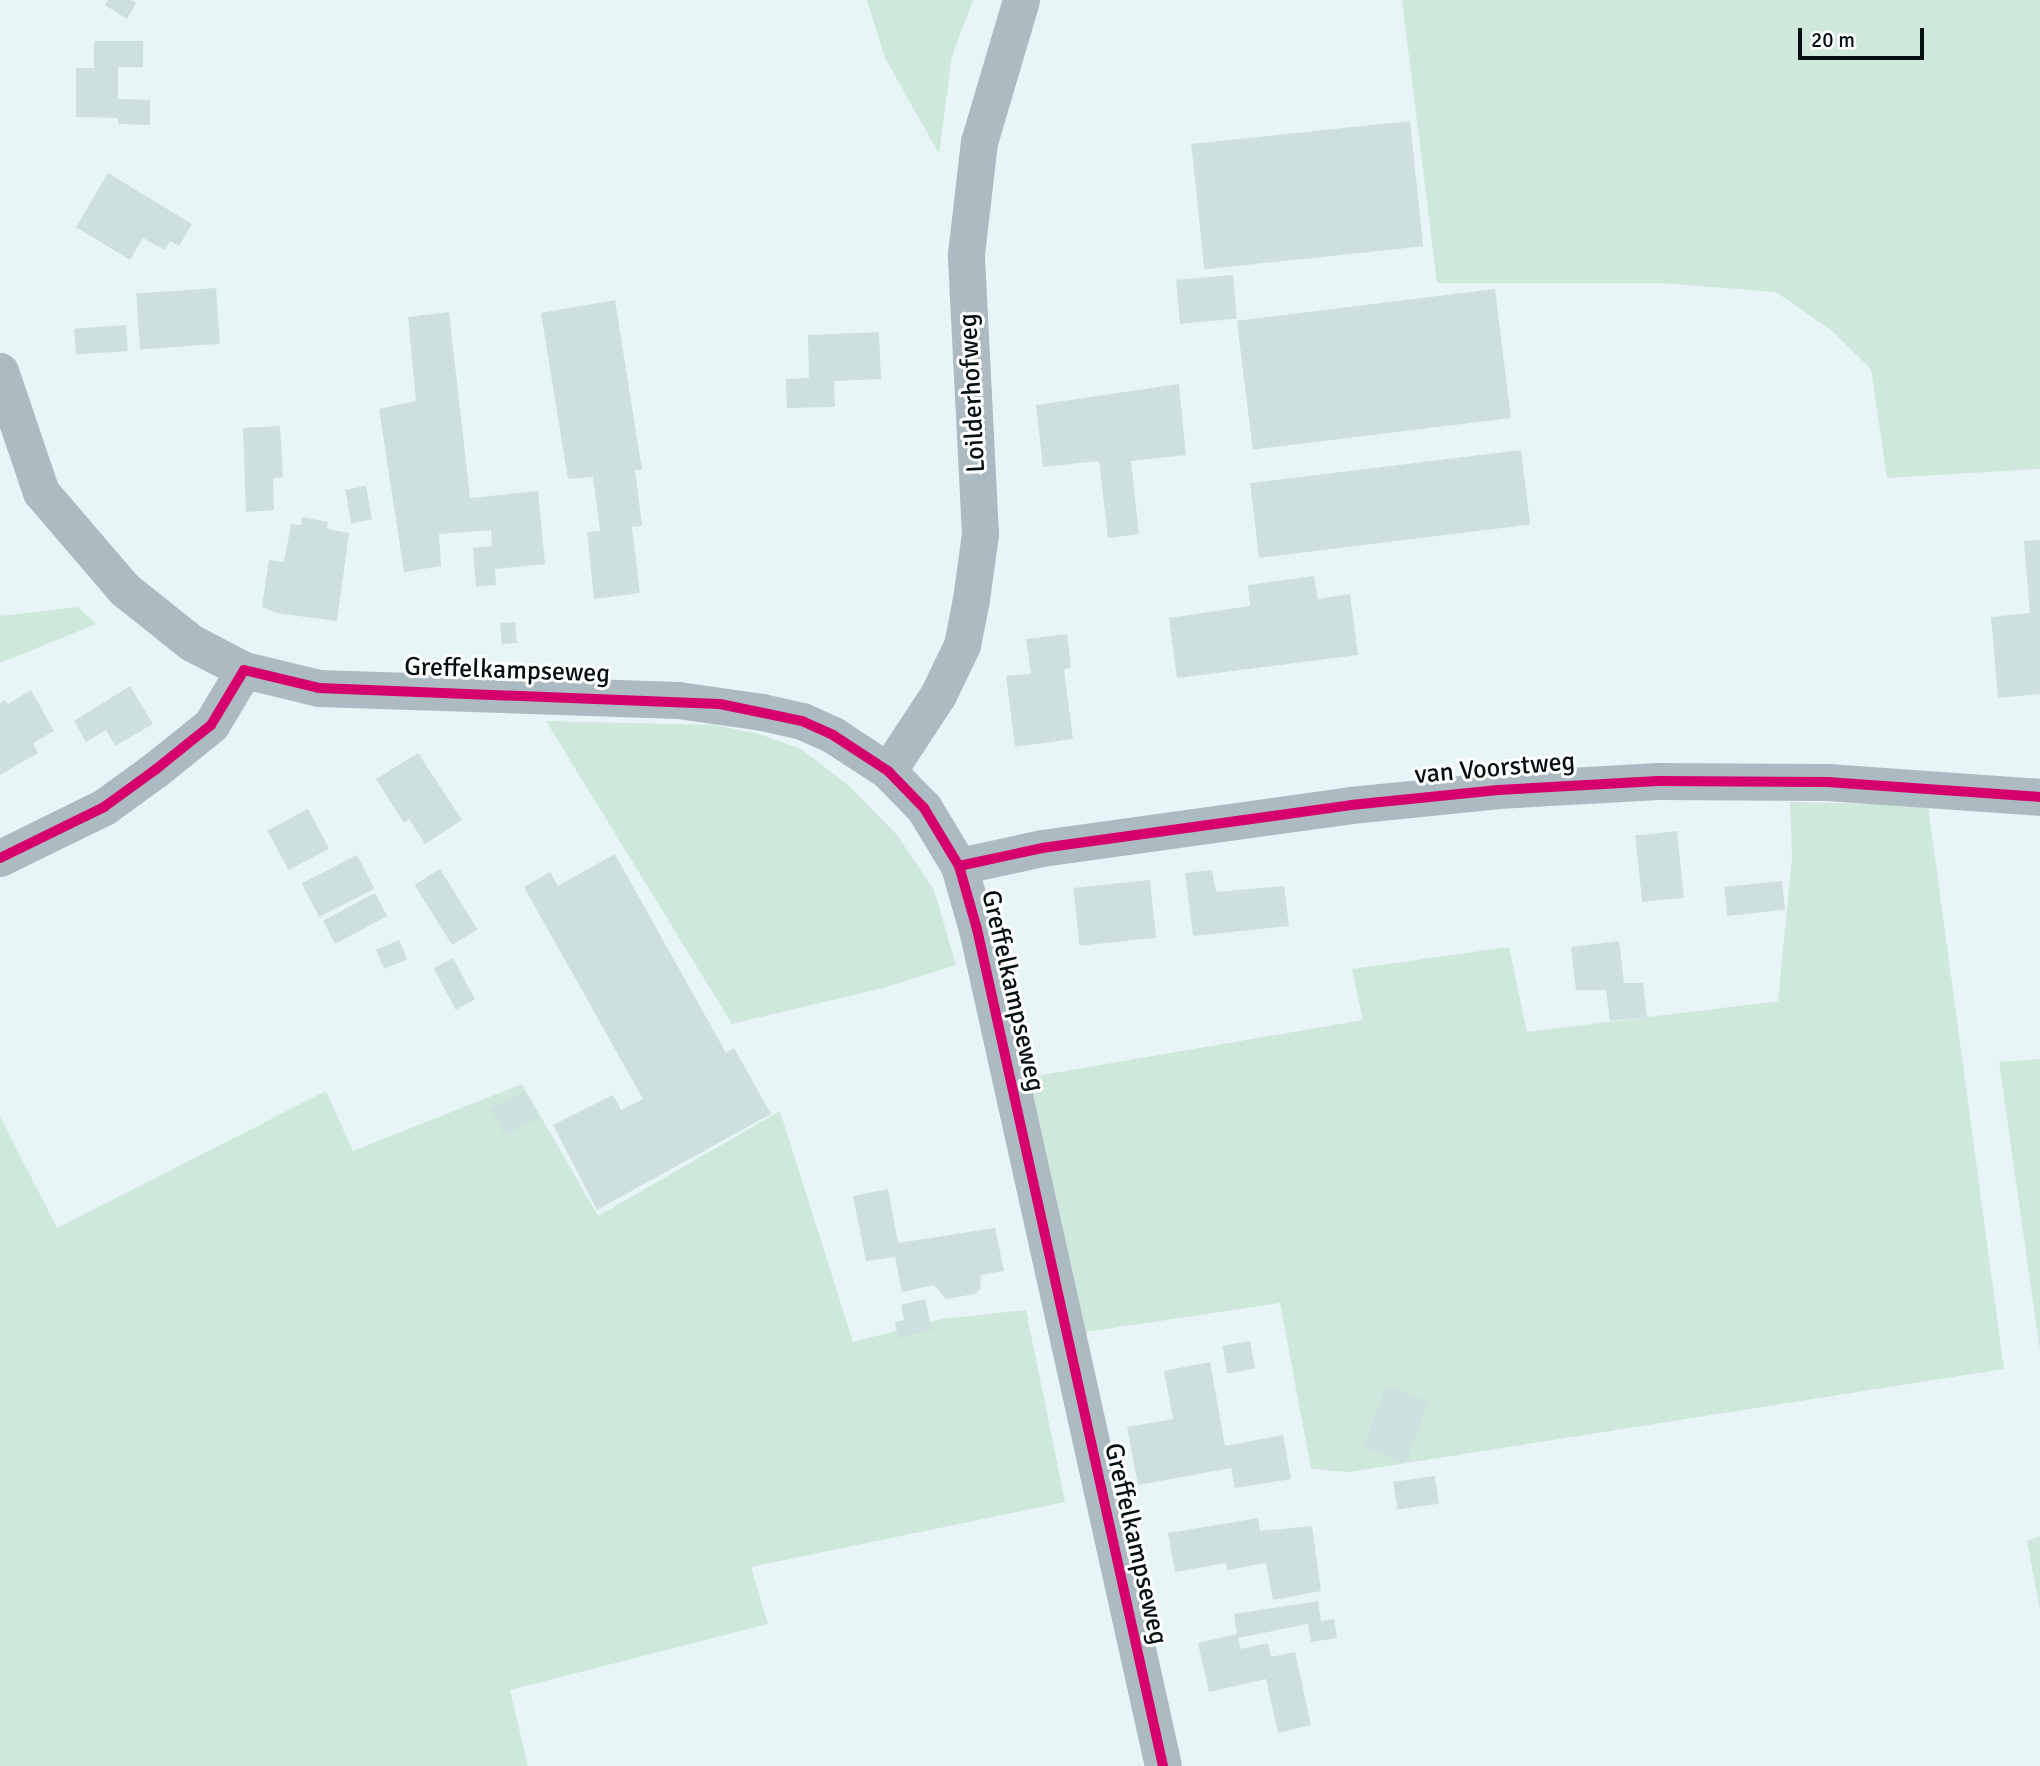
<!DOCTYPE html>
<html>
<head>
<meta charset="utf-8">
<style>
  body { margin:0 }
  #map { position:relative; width:2040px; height:1766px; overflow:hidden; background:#e8f5f7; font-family:Signika,sans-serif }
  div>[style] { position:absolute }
  .green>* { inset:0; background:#cfe8dc }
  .building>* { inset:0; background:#cddfde; transform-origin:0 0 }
  .street>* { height:37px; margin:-18.5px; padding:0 18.5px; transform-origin:18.5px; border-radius:18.5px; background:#acbac1 }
  .cycleway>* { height:10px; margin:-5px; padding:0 5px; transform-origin:5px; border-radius:5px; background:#d6006c }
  span { translate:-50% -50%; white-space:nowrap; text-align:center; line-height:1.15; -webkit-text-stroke:6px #fff; paint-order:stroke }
  .street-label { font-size:26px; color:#030f11 }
  .scale { position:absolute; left:1798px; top:28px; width:126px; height:32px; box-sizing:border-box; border:4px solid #030f11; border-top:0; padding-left:9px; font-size:21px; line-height:24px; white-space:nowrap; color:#030f11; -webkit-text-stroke:5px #fff; paint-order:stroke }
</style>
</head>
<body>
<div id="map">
  <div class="green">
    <div style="clip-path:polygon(867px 0,973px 0,952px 56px,939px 154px,885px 58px)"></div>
    <div style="clip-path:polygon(1402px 0,2040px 0,2040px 469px,1887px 478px,1871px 369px,1831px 330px,1776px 292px,1660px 283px,1437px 283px)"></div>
    <div style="clip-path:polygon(78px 607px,96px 624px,0 663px,0 616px)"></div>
    <div style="clip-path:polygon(546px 721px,715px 725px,759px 734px,801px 749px,847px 784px,897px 835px,934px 890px,956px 965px,883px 988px,732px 1024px)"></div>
    <div style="clip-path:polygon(1790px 802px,1928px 805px,2004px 1369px,1349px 1472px,1311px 1469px,1280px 1303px,1072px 1334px,1019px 1079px,1363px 1020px,1352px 969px,1509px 947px,1527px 1032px,1778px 1001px,1792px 858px)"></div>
    <div style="clip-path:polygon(2040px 1059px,2040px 1351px,1999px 1062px)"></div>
    <div style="clip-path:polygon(522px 1084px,598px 1216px,780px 1111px,853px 1342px,942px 1319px,1026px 1310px,1065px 1502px,751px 1567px,768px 1624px,510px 1690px,528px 1766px,0 1766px,0 1116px,57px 1228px,326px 1091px,353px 1151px)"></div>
    <div style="clip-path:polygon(2040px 1536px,2040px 1611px,2027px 1541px)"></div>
  </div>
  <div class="building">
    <div style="clip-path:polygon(108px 0,131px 0,136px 3px,127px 19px,105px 5px)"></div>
    <div style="clip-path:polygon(94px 41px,143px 41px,143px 67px,118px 67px,118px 99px,150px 100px,150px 125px,118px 124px,118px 118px,76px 117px,76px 68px,94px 68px)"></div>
    <div style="left:1410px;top:121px;width:126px;height:220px;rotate:84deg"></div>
    <div style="clip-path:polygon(108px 173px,192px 224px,179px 246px,170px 241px,165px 250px,143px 238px,130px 260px,76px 227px)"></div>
    <div style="left:1233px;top:275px;width:44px;height:57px;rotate:85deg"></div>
    <div style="left:216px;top:288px;width:56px;height:80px;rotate:86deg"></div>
    <div style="left:1495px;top:289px;width:130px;height:260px;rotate:83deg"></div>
    <div style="clip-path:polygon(615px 300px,642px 470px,635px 470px,642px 526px,632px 527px,640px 593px,594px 599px,587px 532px,600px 531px,593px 477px,568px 479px,541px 313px)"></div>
    <div style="clip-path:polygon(449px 312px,470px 498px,538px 491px,545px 564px,495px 569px,496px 585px,476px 587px,473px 548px,492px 546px,491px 530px,439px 534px,441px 566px,404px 572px,379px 409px,416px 401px,408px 317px)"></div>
    <div style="left:126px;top:325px;width:26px;height:52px;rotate:86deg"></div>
    <div style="clip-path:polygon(879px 332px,881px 379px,834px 381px,835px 407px,787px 408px,786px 379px,809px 378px,808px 335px)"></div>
    <div style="clip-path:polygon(1179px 384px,1186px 455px,1131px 461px,1139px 534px,1108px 538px,1099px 461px,1043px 467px,1036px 405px)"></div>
    <div style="clip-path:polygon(280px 426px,283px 477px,273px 478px,274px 510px,246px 512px,243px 428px)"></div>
    <div style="left:1521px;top:450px;width:75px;height:273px;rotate:83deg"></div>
    <div style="left:366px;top:486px;width:34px;height:21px;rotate:80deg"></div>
    <div style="clip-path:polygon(302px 517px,328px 522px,327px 529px,349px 533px,337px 621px,276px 613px,262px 607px,269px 560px,284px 562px,291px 524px,301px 525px)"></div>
    <div style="clip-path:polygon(2040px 540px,2040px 694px,1998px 698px,1991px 617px,2030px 613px,2024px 541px)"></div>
    <div style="clip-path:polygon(1314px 576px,1318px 599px,1350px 594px,1358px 655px,1177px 678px,1169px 618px,1250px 606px,1248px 585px)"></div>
    <div style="left:515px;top:622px;width:21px;height:15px;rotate:85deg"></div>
    <div style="clip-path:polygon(1067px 634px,1071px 667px,1064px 670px,1073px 739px,1015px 747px,1006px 676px,1031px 674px,1026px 639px)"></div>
    <div style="clip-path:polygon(130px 686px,153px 724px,115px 746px,106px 730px,86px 742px,74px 721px)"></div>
    <div style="clip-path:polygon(31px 690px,54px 731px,33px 743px,38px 753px,0 775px,0 703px,5px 700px,8px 704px)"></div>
    <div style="clip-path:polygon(418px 753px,462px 820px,425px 844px,409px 819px,404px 823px,376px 779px)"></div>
    <div style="left:308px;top:809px;width:45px;height:46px;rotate:62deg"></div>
    <div style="left:1677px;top:831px;width:67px;height:42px;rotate:84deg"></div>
    <div style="clip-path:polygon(615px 854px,726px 1053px,734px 1048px,771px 1114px,597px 1210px,553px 1125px,613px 1095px,621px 1110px,643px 1099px,524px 887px,550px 872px,558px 886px)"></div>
    <div style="left:357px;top:855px;width:38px;height:62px;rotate:63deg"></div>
    <div style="left:440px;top:869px;width:71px;height:30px;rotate:58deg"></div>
    <div style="clip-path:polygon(1212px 870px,1216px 892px,1284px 886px,1289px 926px,1193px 936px,1185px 873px)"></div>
    <div style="left:1150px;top:880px;width:58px;height:77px;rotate:84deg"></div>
    <div style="left:1782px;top:881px;width:29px;height:58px;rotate:84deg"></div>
    <div style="left:375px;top:893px;width:26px;height:59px;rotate:62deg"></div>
    <div style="left:399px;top:940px;width:21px;height:25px;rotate:67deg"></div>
    <div style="clip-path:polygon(1619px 941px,1624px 983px,1643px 983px,1647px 1017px,1610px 1021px,1606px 990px,1576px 990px,1571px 947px)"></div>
    <div style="left:453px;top:958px;width:47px;height:22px;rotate:62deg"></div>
    <div style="left:525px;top:1091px;width:30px;height:38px;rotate:63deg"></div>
    <div style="clip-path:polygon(888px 1189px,898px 1243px,995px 1228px,1004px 1271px,981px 1275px,980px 1289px,975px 1294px,946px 1299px,934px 1285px,902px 1292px,895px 1257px,866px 1261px,853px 1196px)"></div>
    <div style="clip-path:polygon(925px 1299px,932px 1330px,898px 1338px,895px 1322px,904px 1320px,901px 1305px)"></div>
    <div style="left:1250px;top:1341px;width:28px;height:28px;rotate:80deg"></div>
    <div style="clip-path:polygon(1210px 1362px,1225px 1446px,1283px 1435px,1291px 1479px,1235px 1488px,1231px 1468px,1138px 1485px,1127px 1427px,1173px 1419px,1164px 1371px)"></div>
    <div style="left:1386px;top:1386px;width:45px;height:65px;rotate:20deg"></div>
    <div style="left:1435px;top:1476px;width:28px;height:42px;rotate:82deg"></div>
    <div style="clip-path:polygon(1258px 1518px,1260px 1531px,1312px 1526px,1321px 1591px,1273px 1600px,1266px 1563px,1227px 1570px,1226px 1563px,1175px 1572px,1168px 1533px)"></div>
    <div style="clip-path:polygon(1318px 1601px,1321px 1621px,1334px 1619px,1337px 1638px,1311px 1642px,1308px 1624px,1238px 1638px,1241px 1649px,1268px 1643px,1271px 1657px,1295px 1652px,1311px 1725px,1278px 1733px,1266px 1679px,1209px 1692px,1198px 1643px,1237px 1634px,1234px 1614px)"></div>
  </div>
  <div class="street">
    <div style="left:0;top:371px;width:128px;rotate:71.3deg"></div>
    <div style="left:41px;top:492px;width:128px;rotate:49.4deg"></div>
    <div style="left:124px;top:589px;width:87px;rotate:38.5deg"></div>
    <div style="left:192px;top:643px;width:59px;rotate:27.4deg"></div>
    <div style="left:244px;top:670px;width:77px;rotate:13.5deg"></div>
    <div style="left:319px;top:688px;width:359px;rotate:1.9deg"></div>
    <div style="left:678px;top:700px;width:85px;rotate:8.1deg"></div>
    <div style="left:762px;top:712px;width:41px;rotate:12.7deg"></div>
    <div style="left:802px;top:721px;width:34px;rotate:24deg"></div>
    <div style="left:833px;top:735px;width:66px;rotate:33.2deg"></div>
    <div style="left:888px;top:771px;width:52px;rotate:45.8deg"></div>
    <div style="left:924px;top:808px;width:68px;rotate:58.9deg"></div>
    <div style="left:959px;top:866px;width:66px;rotate:74.1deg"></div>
    <div style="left:977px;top:929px;width:857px;rotate:77.47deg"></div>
    <div style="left:888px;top:771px;width:91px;rotate:-56.7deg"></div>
    <div style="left:938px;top:695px;width:55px;rotate:-64.4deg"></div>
    <div style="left:962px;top:645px;width:47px;rotate:-78.9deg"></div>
    <div style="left:971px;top:599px;width:66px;rotate:-82.1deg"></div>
    <div style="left:980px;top:534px;width:280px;rotate:-92.9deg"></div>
    <div style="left:966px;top:254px;width:113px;rotate:-83.4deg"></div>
    <div style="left:979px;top:142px;width:148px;rotate:-73.5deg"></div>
    <div style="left:0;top:858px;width:116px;rotate:-26.1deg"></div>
    <div style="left:104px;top:807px;width:63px;rotate:-36deg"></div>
    <div style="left:155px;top:770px;width:72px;rotate:-38.8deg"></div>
    <div style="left:211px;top:725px;width:64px;rotate:-59deg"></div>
    <div style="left:959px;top:866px;width:85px;rotate:-12.2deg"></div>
    <div style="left:1042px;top:848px;width:312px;rotate:-7.9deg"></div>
    <div style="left:1351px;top:805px;width:148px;rotate:-5.8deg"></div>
    <div style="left:1498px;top:790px;width:160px;rotate:-3.2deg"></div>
    <div style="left:1658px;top:781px;width:169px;rotate:0.3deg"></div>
    <div style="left:1827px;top:782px;width:214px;rotate:4deg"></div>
  </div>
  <div class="cycleway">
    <div style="left:0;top:858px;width:116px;rotate:-26.1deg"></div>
    <div style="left:104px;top:807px;width:63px;rotate:-36deg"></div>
    <div style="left:155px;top:770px;width:72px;rotate:-38.8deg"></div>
    <div style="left:211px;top:725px;width:64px;rotate:-59deg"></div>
    <div style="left:244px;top:670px;width:77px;rotate:13.5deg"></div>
    <div style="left:319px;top:688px;width:401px;rotate:2.3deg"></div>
    <div style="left:720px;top:704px;width:84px;rotate:11.7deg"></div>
    <div style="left:802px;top:721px;width:34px;rotate:24deg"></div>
    <div style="left:833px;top:735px;width:66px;rotate:33.2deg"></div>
    <div style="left:888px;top:771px;width:52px;rotate:45.8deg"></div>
    <div style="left:924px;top:808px;width:68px;rotate:58.9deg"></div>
    <div style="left:959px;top:866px;width:66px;rotate:74.1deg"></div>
    <div style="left:977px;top:929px;width:857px;rotate:77.47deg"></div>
    <div style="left:959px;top:866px;width:85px;rotate:-12.2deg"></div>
    <div style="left:1042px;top:848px;width:312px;rotate:-7.9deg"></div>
    <div style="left:1351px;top:805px;width:148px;rotate:-5.8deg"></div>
    <div style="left:1498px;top:790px;width:160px;rotate:-3.2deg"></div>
    <div style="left:1658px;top:781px;width:169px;rotate:0.3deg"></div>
    <div style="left:1827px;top:782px;width:214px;rotate:4deg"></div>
  </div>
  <div class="street-label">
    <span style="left:973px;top:393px;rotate:-93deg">Loilderhofweg</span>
    <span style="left:507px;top:671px;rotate:2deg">Greffelkampseweg</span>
    <span style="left:1495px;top:769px;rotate:-5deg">van Voorstweg</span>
    <span style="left:1012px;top:991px;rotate:77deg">Greffelkampseweg</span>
    <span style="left:1135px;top:1544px;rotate:77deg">Greffelkampseweg</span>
  </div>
  <div class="scale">20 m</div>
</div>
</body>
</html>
